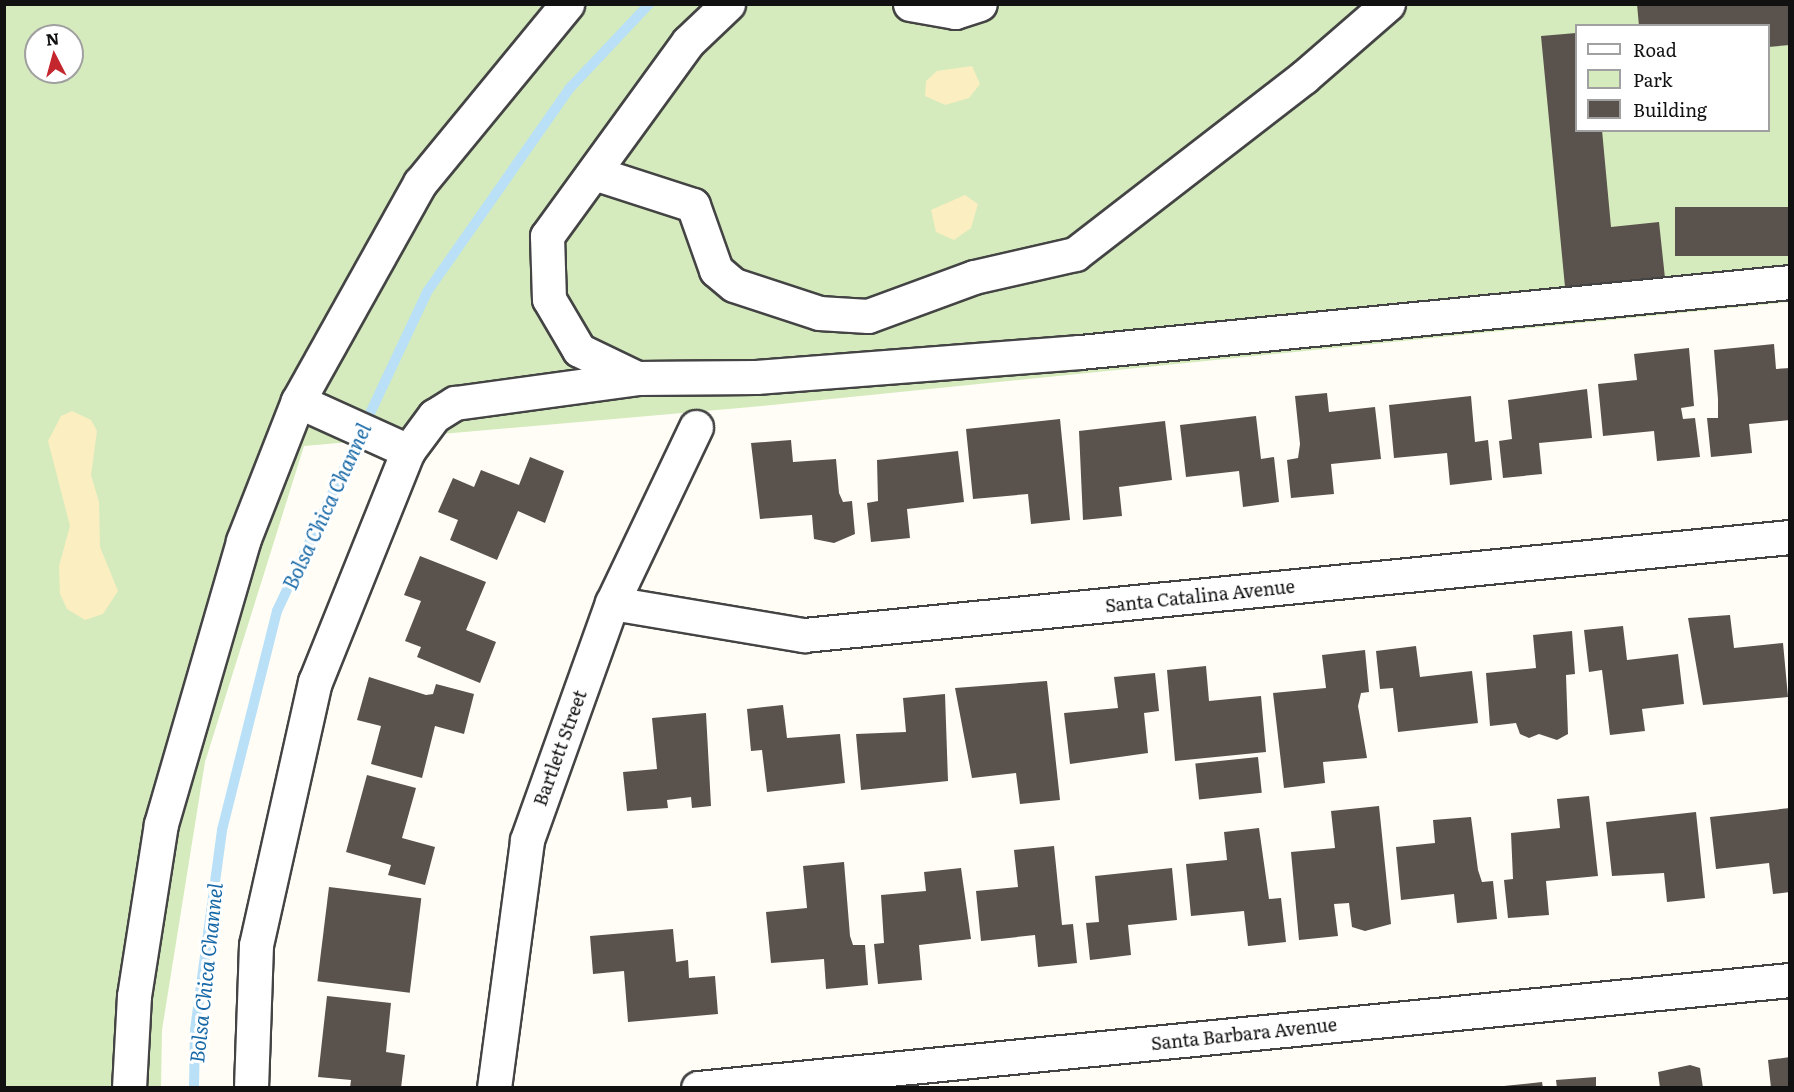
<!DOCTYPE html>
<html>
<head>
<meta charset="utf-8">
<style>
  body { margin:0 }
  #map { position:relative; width:1794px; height:1092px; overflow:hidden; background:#fffdf5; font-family:Literata,serif }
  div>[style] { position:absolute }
  .green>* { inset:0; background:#d5ebbd }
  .sand>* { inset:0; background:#fbeec1 }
  .stream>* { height:10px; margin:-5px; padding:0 5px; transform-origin:5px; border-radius:5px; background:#b9e0f7 }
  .building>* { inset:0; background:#5a524d; transform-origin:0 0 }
  .roads { filter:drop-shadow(2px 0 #444) drop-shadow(-2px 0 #444) drop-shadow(0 2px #444) drop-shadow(0 -2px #444) }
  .minor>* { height:33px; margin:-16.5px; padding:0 16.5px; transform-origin:16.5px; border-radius:16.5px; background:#fff }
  span { translate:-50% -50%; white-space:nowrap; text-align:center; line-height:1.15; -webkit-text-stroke:6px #fff; paint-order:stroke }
  .street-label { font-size:18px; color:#111 }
  .water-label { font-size:20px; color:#1768a6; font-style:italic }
  .frame { position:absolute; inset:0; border:6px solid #111; pointer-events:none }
  .legend { position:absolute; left:1575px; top:24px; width:195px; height:108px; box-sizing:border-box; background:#fff; border:2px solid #a0a0a0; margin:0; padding:8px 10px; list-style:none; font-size:18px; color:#111 }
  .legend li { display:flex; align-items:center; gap:12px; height:30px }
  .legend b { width:30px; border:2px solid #a0a0a0 }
  .north { position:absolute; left:24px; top:24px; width:60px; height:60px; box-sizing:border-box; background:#fff; border:2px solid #a0a0a0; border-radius:50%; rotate:354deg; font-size:16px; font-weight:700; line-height:24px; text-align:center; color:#111 }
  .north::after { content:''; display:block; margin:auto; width:21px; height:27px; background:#c4262e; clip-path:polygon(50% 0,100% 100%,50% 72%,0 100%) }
</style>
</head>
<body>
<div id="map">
  <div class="green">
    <div style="clip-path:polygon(evenodd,5px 5px,1789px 5px,1789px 302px,751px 407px,304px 446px,205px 762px,162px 1030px,161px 1087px,5px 1088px,5px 5px,1576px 26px,1768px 26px,1768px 130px,1576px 130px,1576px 26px,5px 5px,36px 36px,72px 36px,72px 72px,36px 72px,36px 36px)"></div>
  </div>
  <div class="sand">
    <div style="clip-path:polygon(972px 66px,980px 84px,969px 98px,945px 105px,925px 96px,926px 81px,937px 71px)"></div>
    <div style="clip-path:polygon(965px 195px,978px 204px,971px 228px,954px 240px,936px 232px,931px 210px)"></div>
    <div style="clip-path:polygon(72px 411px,91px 420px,97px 431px,91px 475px,99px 502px,100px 547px,118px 591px,103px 614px,85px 620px,67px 609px,60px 594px,59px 566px,70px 526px,48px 441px,61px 416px)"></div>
  </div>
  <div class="stream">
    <div style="left:194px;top:1088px;width:58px;rotate:-89deg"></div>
    <div style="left:195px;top:1030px;width:202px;rotate:-82.3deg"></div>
    <div style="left:222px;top:830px;width:226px;rotate:-75.9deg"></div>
    <div style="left:277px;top:611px;width:353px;rotate:-64.8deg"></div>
    <div style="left:427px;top:292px;width:248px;rotate:-55deg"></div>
    <div style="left:569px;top:89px;width:117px;rotate:-46.7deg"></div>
  </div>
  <div class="building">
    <div style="clip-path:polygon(1637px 4px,1790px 4px,1790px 45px,1768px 47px,1768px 26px,1639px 26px)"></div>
    <div style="clip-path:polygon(1576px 33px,1576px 130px,1602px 130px,1611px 227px,1659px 222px,1665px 278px,1565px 287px,1541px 36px)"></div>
    <div style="left:1790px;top:207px;width:49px;height:115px;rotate:90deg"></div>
    <div style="clip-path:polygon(1774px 344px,1776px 369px,1790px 368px,1790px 420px,1749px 424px,1752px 453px,1711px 457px,1707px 418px,1718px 418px,1718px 399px,1714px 350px)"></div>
    <div style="clip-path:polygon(1689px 348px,1694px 406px,1681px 408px,1683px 419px,1695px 418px,1700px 457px,1657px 461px,1654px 431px,1603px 436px,1598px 384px,1637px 380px,1634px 354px)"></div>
    <div style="clip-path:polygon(1587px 389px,1592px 438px,1539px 443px,1542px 474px,1503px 478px,1499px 441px,1512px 439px,1508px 400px)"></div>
    <div style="clip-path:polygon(1327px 393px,1329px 412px,1375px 407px,1381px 459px,1331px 464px,1334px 494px,1291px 498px,1287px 460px,1298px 458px,1300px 444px,1295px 396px)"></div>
    <div style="clip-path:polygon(1471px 396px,1475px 442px,1488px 440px,1492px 480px,1450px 485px,1447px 453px,1394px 458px,1389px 405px)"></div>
    <div style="clip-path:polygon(1256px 416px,1261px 459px,1274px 457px,1279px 502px,1243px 507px,1239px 471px,1186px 477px,1180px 425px)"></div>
    <div style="clip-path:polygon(1060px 419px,1070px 520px,1031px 524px,1028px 494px,973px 499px,966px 429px)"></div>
    <div style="clip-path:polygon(1165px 421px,1172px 480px,1119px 487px,1122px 516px,1083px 520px,1079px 431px)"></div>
    <div style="clip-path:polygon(791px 440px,793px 462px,836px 459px,839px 493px,843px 502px,852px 501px,855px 534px,834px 543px,814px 539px,812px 515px,760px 519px,751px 443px)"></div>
    <div style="clip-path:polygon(958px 451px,964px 502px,907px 509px,910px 538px,871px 542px,867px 503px,878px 501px,877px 460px)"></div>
    <div style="clip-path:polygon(530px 457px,564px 471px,545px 523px,518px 511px,497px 560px,450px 540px,458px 520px,438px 512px,453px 478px,474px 487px,481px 470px,519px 485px)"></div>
    <div style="clip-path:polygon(420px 556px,486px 582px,466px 630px,496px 642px,480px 683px,417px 657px,421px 647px,405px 641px,421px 601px,404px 595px)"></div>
    <div style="clip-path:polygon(1730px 615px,1734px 648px,1783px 643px,1788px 697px,1703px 705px,1688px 618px)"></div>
    <div style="clip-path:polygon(1623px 626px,1627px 660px,1678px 654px,1684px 704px,1642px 709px,1645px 731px,1610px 735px,1602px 670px,1589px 672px,1584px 630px)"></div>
    <div style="clip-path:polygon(1572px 631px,1575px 674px,1566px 675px,1568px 734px,1557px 740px,1539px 734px,1529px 738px,1520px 734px,1516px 723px,1490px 726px,1486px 673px,1536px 668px,1533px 635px)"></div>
    <div style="clip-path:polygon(1416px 646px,1420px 677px,1472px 671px,1478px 723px,1398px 732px,1393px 688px,1380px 689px,1376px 651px)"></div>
    <div style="clip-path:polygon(1365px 650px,1369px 692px,1361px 693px,1358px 706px,1367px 758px,1323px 762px,1325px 783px,1284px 788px,1273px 693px,1326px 688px,1322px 655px)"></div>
    <div style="clip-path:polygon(1206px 666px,1209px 701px,1261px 696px,1266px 752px,1175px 761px,1167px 670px)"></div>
    <div style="clip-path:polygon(1155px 673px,1159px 711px,1144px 713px,1148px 753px,1070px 764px,1064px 713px,1118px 708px,1114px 677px)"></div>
    <div style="clip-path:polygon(369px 677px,426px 695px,433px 694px,436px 684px,474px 694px,464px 734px,435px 726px,422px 778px,371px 764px,381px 726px,357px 720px)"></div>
    <div style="clip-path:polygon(1047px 681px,1060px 800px,1020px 804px,1016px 773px,972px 778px,955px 688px)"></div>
    <div style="clip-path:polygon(945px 694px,948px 781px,861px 790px,856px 734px,906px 732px,903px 698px)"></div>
    <div style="clip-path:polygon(783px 705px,787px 738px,840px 734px,845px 783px,767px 792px,762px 750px,751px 751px,747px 709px)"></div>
    <div style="clip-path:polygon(706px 713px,711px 806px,692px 808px,691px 797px,667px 800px,668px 808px,627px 811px,623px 772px,657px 769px,652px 718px)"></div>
    <div style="left:1258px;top:757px;width:36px;height:63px;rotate:84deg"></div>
    <div style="clip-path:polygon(367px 775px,416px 788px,402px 838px,435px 847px,425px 885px,388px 875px,391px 865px,346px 852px)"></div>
    <div style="clip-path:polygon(1589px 796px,1598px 876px,1546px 881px,1549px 915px,1508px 918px,1504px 880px,1513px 879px,1511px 833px,1560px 828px,1557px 799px)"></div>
    <div style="clip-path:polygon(1379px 806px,1391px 924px,1365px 931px,1352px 927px,1349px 903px,1334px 904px,1338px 936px,1299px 940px,1291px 852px,1335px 848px,1331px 811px)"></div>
    <div style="clip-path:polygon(1790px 808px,1790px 892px,1773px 894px,1769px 863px,1716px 869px,1710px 817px)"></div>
    <div style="clip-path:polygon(1696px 812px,1705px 898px,1667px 902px,1664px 873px,1612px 876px,1606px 822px)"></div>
    <div style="clip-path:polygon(1471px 817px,1478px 870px,1482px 882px,1493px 881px,1497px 919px,1457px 923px,1454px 894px,1401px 900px,1396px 847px,1435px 843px,1433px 820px)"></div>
    <div style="clip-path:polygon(1259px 828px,1269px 899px,1281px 898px,1286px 942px,1248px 946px,1244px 911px,1191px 916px,1186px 864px,1227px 860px,1224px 832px)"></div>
    <div style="clip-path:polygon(1054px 846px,1062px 925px,1073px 924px,1077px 963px,1038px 967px,1035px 935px,981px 941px,976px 891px,1018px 887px,1014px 850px)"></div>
    <div style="clip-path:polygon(844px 862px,850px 936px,853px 945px,865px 945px,868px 985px,826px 989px,824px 959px,771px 963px,766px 912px,807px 908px,803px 866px)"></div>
    <div style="clip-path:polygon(961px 868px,971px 939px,919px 945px,922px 980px,878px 984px,874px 944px,884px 943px,881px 895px,926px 891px,924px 872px)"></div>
    <div style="clip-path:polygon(1172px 868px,1177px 920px,1128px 925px,1131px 955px,1090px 960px,1086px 923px,1099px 922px,1095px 876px)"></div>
    <div style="left:329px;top:887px;width:93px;height:95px;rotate:7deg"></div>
    <div style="clip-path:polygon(673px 929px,676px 962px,688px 960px,689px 978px,715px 976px,718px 1014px,628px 1022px,624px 971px,593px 974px,590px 936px)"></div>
    <div style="clip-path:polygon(327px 996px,391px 1003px,386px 1052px,405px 1055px,401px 1088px,350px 1088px,351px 1080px,318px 1077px)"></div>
    <div style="clip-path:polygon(1790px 1057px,1790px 1088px,1771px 1088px,1768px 1060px)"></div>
    <div style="clip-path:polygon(1690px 1065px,1700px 1068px,1703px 1088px,1660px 1088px,1658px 1072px)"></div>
    <div style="clip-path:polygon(1596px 1077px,1596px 1088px,1557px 1088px,1556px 1080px)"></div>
    <div style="clip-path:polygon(1542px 1082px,1543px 1088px,1504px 1088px,1504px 1086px)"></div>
  </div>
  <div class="roads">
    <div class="minor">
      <div style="left:728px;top:4px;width:55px;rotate:136.5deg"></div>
      <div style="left:688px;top:42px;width:240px;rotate:126deg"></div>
      <div style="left:547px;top:236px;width:63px;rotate:88.2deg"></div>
      <div style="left:549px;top:299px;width:59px;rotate:59.5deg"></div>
      <div style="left:579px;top:350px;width:64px;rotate:25.8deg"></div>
      <div style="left:637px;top:378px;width:119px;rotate:-0.5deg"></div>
      <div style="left:756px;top:377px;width:325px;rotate:-4.4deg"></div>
      <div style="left:1080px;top:352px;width:713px;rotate:-5.63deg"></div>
      <div style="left:910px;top:4px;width:46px;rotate:10.1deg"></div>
      <div style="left:955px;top:12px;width:26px;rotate:-18deg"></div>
      <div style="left:594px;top:173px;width:104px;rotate:17.9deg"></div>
      <div style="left:693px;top:205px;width:69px;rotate:70.5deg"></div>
      <div style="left:716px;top:270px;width:23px;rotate:40deg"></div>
      <div style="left:734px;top:285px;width:89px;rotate:18.2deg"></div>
      <div style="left:819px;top:313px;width:49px;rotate:3.5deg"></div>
      <div style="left:868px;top:316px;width:113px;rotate:-20.2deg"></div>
      <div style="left:974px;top:277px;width:104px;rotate:-12.8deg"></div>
      <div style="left:1075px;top:254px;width:289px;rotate:-37.7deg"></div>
      <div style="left:1304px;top:77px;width:111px;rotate:-41deg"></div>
      <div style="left:298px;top:401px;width:121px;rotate:24.4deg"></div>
      <div style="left:612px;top:603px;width:195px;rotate:9.5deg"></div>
      <div style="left:804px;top:635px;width:991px;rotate:-5.68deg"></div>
      <div style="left:129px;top:1088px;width:92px;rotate:-86.9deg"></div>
      <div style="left:134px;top:996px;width:174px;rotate:-81.1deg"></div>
      <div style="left:161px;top:824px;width:295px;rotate:-73.8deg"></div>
      <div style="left:243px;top:541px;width:150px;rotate:-68.6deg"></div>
      <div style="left:298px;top:401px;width:250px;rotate:-60.8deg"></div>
      <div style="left:420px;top:183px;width:232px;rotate:-50.6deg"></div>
      <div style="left:251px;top:1088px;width:143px;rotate:-88deg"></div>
      <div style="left:256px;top:945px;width:270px;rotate:-77.4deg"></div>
      <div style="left:315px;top:682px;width:249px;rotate:-68.1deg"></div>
      <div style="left:408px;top:451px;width:44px;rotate:-53.4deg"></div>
      <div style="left:434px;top:416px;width:25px;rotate:-32deg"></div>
      <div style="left:455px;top:403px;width:184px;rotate:-7.8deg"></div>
      <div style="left:494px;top:1088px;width:250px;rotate:-82.4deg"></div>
      <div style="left:527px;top:840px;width:252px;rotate:-70.3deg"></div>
      <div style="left:612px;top:603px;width:195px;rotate:-64.5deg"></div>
      <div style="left:698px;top:1088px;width:1097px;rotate:-5.65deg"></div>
    </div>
  </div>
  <div class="street-label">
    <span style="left:1200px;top:596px;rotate:-6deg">Santa Catalina Avenue</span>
    <span style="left:560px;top:748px;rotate:-70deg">Bartlett Street</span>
    <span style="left:1244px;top:1034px;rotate:-6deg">Santa Barbara Avenue</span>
  </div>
  <div class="water-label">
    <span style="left:326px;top:506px;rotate:-65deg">Bolsa Chica Channel</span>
    <span style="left:205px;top:973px;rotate:-84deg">Bolsa Chica Channel</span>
  </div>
  <div class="frame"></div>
  <ul class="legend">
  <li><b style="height:8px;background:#fff"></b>Road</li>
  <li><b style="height:16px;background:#d5ebbd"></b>Park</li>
  <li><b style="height:16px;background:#5a524d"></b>Building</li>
  </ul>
  <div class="north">N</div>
</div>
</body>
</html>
